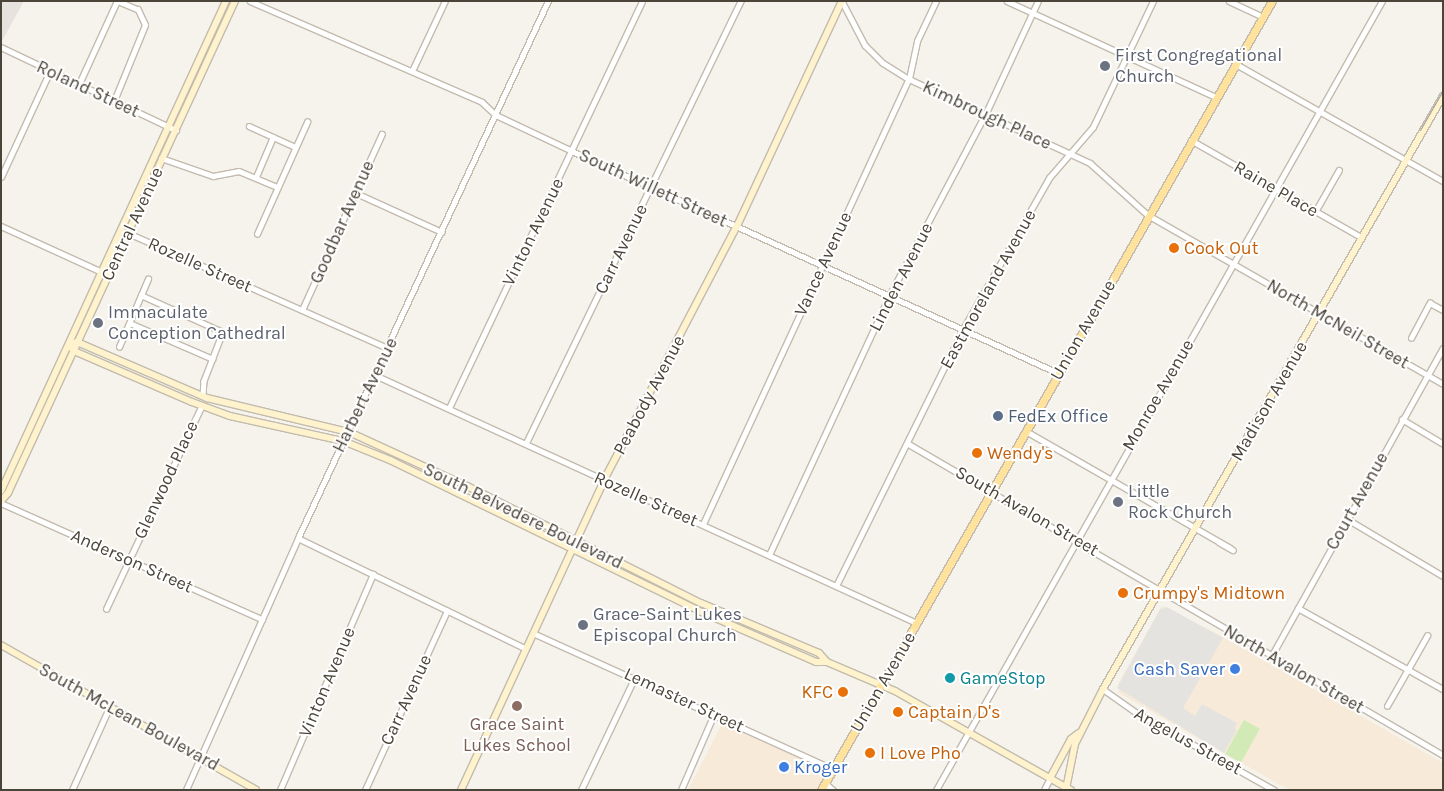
<!DOCTYPE html>
<html>
<head>
<meta charset="utf-8">
<style>
  body { margin:0 }
  #map { position:relative; width:1444px; height:791px; overflow:hidden; background:#f6f3ec; font-family:Karla,sans-serif }
  div>[style] { position:absolute }
  .commercial>* { inset:0; background:#f7ead8 }
  .industrial>* { inset:0; background:#e6e2dd }
  .green>* { inset:0; background:#d2eab5; transform-origin:0 0 }
  .parking>* { inset:0; background:#e5e3e0 }
  .roads { filter:drop-shadow(1px 0 #c2bbae) drop-shadow(-1px 0 #c2bbae) drop-shadow(0 1px #c2bbae) drop-shadow(0 -1px #c2bbae) }
  .street>* { height:4.5px; margin:-2.25px; padding:0 2.25px; transform-origin:2.25px; border-radius:2.25px; background:#fff }
  .secondary>* { height:6px; margin:-3px; padding:0 3px; transform-origin:3px; border-radius:3px; background:#fff3cd }
  .primary>* { height:7px; margin:-3.5px; padding:0 3.5px; transform-origin:3.5px; border-radius:3.5px; background:#ffe39c }
  .tram>* { height:1px; margin:-0.5px; padding:0 0.5px; transform-origin:0.5px; border-radius:0.5px; background:#9a9a9a }
  .dots>* { width:14px; height:14px; translate:-50% -50%; box-sizing:border-box; border:2px solid #fff; border-radius:50% }
  span { translate:-50% -50%; white-space:nowrap; text-align:center; line-height:1.15; -webkit-text-stroke:4px #fff; paint-order:stroke }
  .worship-label { font-size:18px; color:#5b616d }
  .left { translate:0 -50%; text-align:left }
  .street-label { font-size:18px; color:#4b4439 }
  .food-label { font-size:18px; color:#c56008 }
  .right { translate:-100% -50%; text-align:right }
  .service-label { font-size:18px; color:#4e5e75 }
  .shop-label { font-size:18px; color:#366cbe }
  .culture-label { font-size:18px; color:#0d838f }
  .education-label { font-size:18px; color:#785e54 }
  .frame { position:absolute; inset:0; border:2px solid #4b4439; pointer-events:none }
</style>
</head>
<body>
<div id="map">
  <div class="commercial">
    <div style="clip-path:polygon(1162px 606px,1222px 636px,1443px 763px,1443px 790px,1289px 790px,1119px 693px,1118px 684px)"></div>
    <div style="clip-path:polygon(724px 720px,832px 770px,821px 790px,688px 790px)"></div>
  </div>
  <div class="industrial">
    <div style="clip-path:polygon(1px 1px,24px 1px,2px 41px,1px 41px)"></div>
  </div>
  <div class="green">
    <div style="left:1244px;top:720px;width:18px;height:39px;rotate:29deg"></div>
  </div>
  <div class="parking">
    <div style="clip-path:polygon(1167px 607px,1223px 638px,1183px 708px,1195px 716px,1202px 704px,1237px 723px,1234px 728px,1237px 730px,1224px 753px,1117px 688px,1160px 609px)"></div>
  </div>
  <div class="roads">
    <div class="street">
      <div style="left:250px;top:1px;width:253px;rotate:23.5deg"></div>
      <div style="left:482px;top:102px;width:19px;rotate:43deg"></div>
      <div style="left:496px;top:115px;width:84px;rotate:25.3deg"></div>
      <div style="left:572px;top:151px;width:534px;rotate:24.55deg"></div>
      <div style="left:842px;top:1px;width:50px;rotate:62.4deg"></div>
      <div style="left:865px;top:45px;width:25px;rotate:45deg"></div>
      <div style="left:883px;top:63px;width:31px;rotate:32deg"></div>
      <div style="left:909px;top:79px;width:200px;rotate:24.9deg"></div>
      <div style="left:1090px;top:163px;width:78px;rotate:41.9deg"></div>
      <div style="left:1148px;top:215px;width:340px;rotate:29.8deg"></div>
      <div style="left:1007px;top:1px;width:230px;rotate:24.7deg"></div>
      <div style="left:1229px;top:1px;width:38px;rotate:25deg"></div>
      <div style="left:1px;top:47px;width:194px;rotate:25.4deg"></div>
      <div style="left:1236px;top:64px;width:238px;rotate:29.5deg"></div>
      <div style="left:412px;top:71px;width:77px;rotate:-64.8deg"></div>
      <div style="left:79px;top:84px;width:91px;rotate:-65.4deg"></div>
      <div style="left:114px;top:101px;width:82px;rotate:-67.8deg"></div>
      <div style="left:145px;top:25px;width:17px;rotate:-115deg"></div>
      <div style="left:138px;top:10px;width:23px;rotate:-157deg"></div>
      <div style="left:249px;top:126px;width:51px;rotate:24.5deg"></div>
      <div style="left:1191px;top:140px;width:196px;rotate:29.7deg"></div>
      <div style="left:161px;top:158px;width:55px;rotate:19.1deg"></div>
      <div style="left:213px;top:176px;width:26px;rotate:-11deg"></div>
      <div style="left:239px;top:171px;width:41px;rotate:22.8deg"></div>
      <div style="left:1px;top:177px;width:117px;rotate:-65.2deg"></div>
      <div style="left:256px;top:177px;width:43px;rotate:-67deg"></div>
      <div style="left:356px;top:193px;width:94px;rotate:24.4deg"></div>
      <div style="left:1315px;top:212px;width:48px;rotate:-60.3deg"></div>
      <div style="left:1px;top:226px;width:111px;rotate:24.5deg"></div>
      <div style="left:126px;top:232px;width:287px;rotate:23.9deg"></div>
      <div style="left:257px;top:234px;width:123px;rotate:-65.9deg"></div>
      <div style="left:141px;top:295px;width:90px;rotate:24.3deg"></div>
      <div style="left:223px;top:332px;width:53px;rotate:111.2deg"></div>
      <div style="left:204px;top:381px;width:15px;rotate:94deg"></div>
      <div style="left:302px;top:310px;width:193px;rotate:-65.6deg"></div>
      <div style="left:130px;top:323px;width:90px;rotate:23.4deg"></div>
      <div style="left:1411px;top:338px;width:40px;rotate:-62deg"></div>
      <div style="left:1430px;top:303px;width:15px;rotate:28deg"></div>
      <div style="left:119px;top:347px;width:74px;rotate:-66.9deg"></div>
      <div style="left:375px;top:375px;width:596px;rotate:24.59deg"></div>
      <div style="left:449px;top:408px;width:450px;rotate:-64.6deg"></div>
      <div style="left:1402px;top:419px;width:47px;rotate:31deg"></div>
      <div style="left:1026px;top:431px;width:235px;rotate:29.8deg"></div>
      <div style="left:526px;top:443px;width:492px;rotate:-64.1deg"></div>
      <div style="left:907px;top:443px;width:620px;rotate:30.2deg"></div>
      <div style="left:1px;top:503px;width:286px;rotate:24deg"></div>
      <div style="left:1347px;top:519px;width:112px;rotate:30.7deg"></div>
      <div style="left:703px;top:524px;width:490px;rotate:-65.2deg"></div>
      <div style="left:909px;top:79px;width:39px;rotate:-78deg"></div>
      <div style="left:917px;top:41px;width:44px;rotate:-64.6deg"></div>
      <div style="left:298px;top:538px;width:252px;rotate:25.9deg"></div>
      <div style="left:1219px;top:542px;width:16px;rotate:30deg"></div>
      <div style="left:769px;top:555px;width:285px;rotate:-65.1deg"></div>
      <div style="left:889px;top:296px;width:205px;rotate:-62.1deg"></div>
      <div style="left:985px;top:115px;width:126px;rotate:-65.1deg"></div>
      <div style="left:836px;top:586px;width:287px;rotate:-63.7deg"></div>
      <div style="left:963px;top:329px;width:174px;rotate:-60.3deg"></div>
      <div style="left:1049px;top:178px;width:67px;rotate:-49.2deg"></div>
      <div style="left:1093px;top:127px;width:140px;rotate:-64.5deg"></div>
      <div style="left:1298px;top:608px;width:166px;rotate:29.2deg"></div>
      <div style="left:106px;top:609px;width:225px;rotate:-64.8deg"></div>
      <div style="left:533px;top:633px;width:329px;rotate:24.4deg"></div>
      <div style="left:1272px;top:655px;width:351px;rotate:-60.9deg"></div>
      <div style="left:1103px;top:689px;width:42px;rotate:35.2deg"></div>
      <div style="left:1137px;top:713px;width:157px;rotate:29.3deg"></div>
      <div style="left:1387px;top:706px;width:81px;rotate:-60.3deg"></div>
      <div style="left:825px;top:783px;width:11px;rotate:41deg"></div>
      <div style="left:72px;top:790px;width:92px;rotate:-65.7deg"></div>
      <div style="left:186px;top:790px;width:276px;rotate:-66deg"></div>
      <div style="left:298px;top:538px;width:592px;rotate:-65.04deg"></div>
      <div style="left:280px;top:790px;width:235px;rotate:-66.7deg"></div>
      <div style="left:365px;top:790px;width:197px;rotate:-65.4deg"></div>
      <div style="left:581px;top:790px;width:125px;rotate:-64.5deg"></div>
      <div style="left:681px;top:790px;width:83px;rotate:-66.5deg"></div>
      <div style="left:936px;top:790px;width:906px;rotate:-60.52deg"></div>
      <div style="left:1044px;top:790px;width:13px;rotate:-63deg"></div>
    </div>
    <div class="secondary">
      <div style="left:69px;top:345px;width:8px;rotate:50deg"></div>
      <div style="left:74px;top:351px;width:129px;rotate:23.4deg"></div>
      <div style="left:192px;top:402px;width:40px;rotate:20.2deg"></div>
      <div style="left:230px;top:416px;width:116px;rotate:12.5deg"></div>
      <div style="left:343px;top:441px;width:51px;rotate:22deg"></div>
      <div style="left:390px;top:460px;width:342px;rotate:26deg"></div>
      <div style="left:697px;top:610px;width:130px;rotate:23.6deg"></div>
      <div style="left:816px;top:662px;width:11px"></div>
      <div style="left:827px;top:662px;width:74px;rotate:23.1deg"></div>
      <div style="left:895px;top:691px;width:202px;rotate:29.4deg"></div>
      <div style="left:69px;top:345px;width:9px;rotate:-21deg"></div>
      <div style="left:77px;top:342px;width:142px;rotate:23.3deg"></div>
      <div style="left:207px;top:398px;width:146px;rotate:13.5deg"></div>
      <div style="left:349px;top:432px;width:130px;rotate:24.6deg"></div>
      <div style="left:467px;top:486px;width:262px;rotate:26.6deg"></div>
      <div style="left:701px;top:603px;width:128px;rotate:23deg"></div>
      <div style="left:819px;top:653px;width:12px;rotate:48deg"></div>
      <div style="left:1px;top:491px;width:539px;rotate:-65.34deg"></div>
      <div style="left:1px;top:501px;width:11px;rotate:-49deg"></div>
      <div style="left:8px;top:493px;width:542px;rotate:-65.23deg"></div>
      <div style="left:1px;top:645px;width:293px;rotate:29.6deg"></div>
      <div style="left:1050px;top:778px;width:44px;rotate:-61.7deg"></div>
      <div style="left:1071px;top:739px;width:10px;rotate:-37deg"></div>
      <div style="left:1066px;top:789px;width:46px;rotate:-78.7deg"></div>
      <div style="left:1075px;top:744px;width:62px;rotate:-63deg"></div>
      <div style="left:1103px;top:689px;width:684px;rotate:-60.17deg"></div>
      <div style="left:461px;top:790px;width:341px;rotate:-65.2deg"></div>
      <div style="left:604px;top:480px;width:287px;rotate:-62.4deg"></div>
      <div style="left:737px;top:226px;width:248px;rotate:-65deg"></div>
    </div>
    <div class="primary">
      <div style="left:821px;top:790px;width:909px;rotate:-60.25deg"></div>
    </div>
  </div>
  <div class="tram">
    <div style="left:1420px;top:130px;width:46px;rotate:-60.1deg"></div>
  </div>
  <div class="dots">
    <div style="left:1105px;top:66px;background:#6b7280"></div>
    <div style="left:1174px;top:248px;background:#e8710a"></div>
    <div style="left:98px;top:323px;background:#6b7280"></div>
    <div style="left:998px;top:416px;background:#5c6f8a"></div>
    <div style="left:977px;top:453px;background:#e8710a"></div>
    <div style="left:1118px;top:502px;background:#6b7280"></div>
    <div style="left:1123px;top:593px;background:#e8710a"></div>
    <div style="left:583px;top:625px;background:#6b7280"></div>
    <div style="left:1235px;top:669px;background:#3f7fe0"></div>
    <div style="left:950px;top:678px;background:#0f9aa8"></div>
    <div style="left:843px;top:692px;background:#e8710a"></div>
    <div style="left:517px;top:706px;background:#8d6e63"></div>
    <div style="left:898px;top:712px;background:#e8710a"></div>
    <div style="left:870px;top:753px;background:#e8710a"></div>
    <div style="left:784px;top:767px;background:#3f7fe0"></div>
  </div>
  <div class="worship-label">
    <span class="left" style="left:1115px;top:66px">First Congregational<br>Church</span>
    <span class="left" style="left:108px;top:323px">Immaculate<br>Conception Cathedral</span>
    <span class="left" style="left:1128px;top:502px">Little<br>Rock Church</span>
    <span class="left" style="left:593px;top:625px">Grace-Saint Lukes<br>Episcopal Church</span>
  </div>
  <div class="street-label">
    <span style="left:88px;top:89px;rotate:25deg">Roland Street</span>
    <span style="left:987px;top:115px;rotate:25deg">Kimbrough Place</span>
    <span style="left:653px;top:188px;rotate:25deg">South Willett Street</span>
    <span style="left:1276px;top:189px;rotate:30deg">Raine Place</span>
    <span style="left:342px;top:222px;rotate:-66deg">Goodbar Avenue</span>
    <span style="left:132px;top:224px;rotate:-65deg">Central Avenue</span>
    <span style="left:533px;top:232px;rotate:-64deg">Vinton Avenue</span>
    <span style="left:621px;top:249px;rotate:-64deg">Carr Avenue</span>
    <span style="left:823px;top:264px;rotate:-65deg">Vance Avenue</span>
    <span style="left:200px;top:265px;rotate:24deg">Rozelle Street</span>
    <span style="left:901px;top:277px;rotate:-63deg">Linden Avenue</span>
    <span style="left:988px;top:289px;rotate:-61deg">Eastmoreland Avenue</span>
    <span style="left:1338px;top:324px;rotate:30deg">North McNeil Street</span>
    <span style="left:1083px;top:330px;rotate:-60deg">Union Avenue</span>
    <span style="left:365px;top:395px;rotate:-64deg">Harbert Avenue</span>
    <span style="left:649px;top:395px;rotate:-62deg">Peabody Avenue</span>
    <span style="left:1158px;top:395px;rotate:-60deg">Monroe Avenue</span>
    <span style="left:1269px;top:401px;rotate:-60deg">Madison Avenue</span>
    <span style="left:166px;top:480px;rotate:-65deg">Glenwood Place</span>
    <span style="left:646px;top:499px;rotate:24deg">Rozelle Street</span>
    <span style="left:1357px;top:501px;rotate:-61deg">Court Avenue</span>
    <span style="left:1027px;top:511px;rotate:30deg">South Avalon Street</span>
    <span style="left:523px;top:516px;rotate:26deg">South Belvedere Boulevard</span>
    <span style="left:132px;top:561px;rotate:24deg">Anderson Street</span>
    <span style="left:1294px;top:669px;rotate:30deg">North Avalon Street</span>
    <span style="left:327px;top:682px;rotate:-67deg">Vinton Avenue</span>
    <span style="left:883px;top:682px;rotate:-60deg">Union Avenue</span>
    <span style="left:406px;top:700px;rotate:-65deg">Carr Avenue</span>
    <span style="left:684px;top:700px;rotate:25deg">Lemaster Street</span>
    <span style="left:129px;top:717px;rotate:29deg">South McLean Boulevard</span>
    <span style="left:1188px;top:741px;rotate:29deg">Angelus Street</span>
  </div>
  <div class="food-label">
    <span class="left" style="left:1184px;top:248px">Cook Out</span>
    <span class="left" style="left:987px;top:453px">Wendy's</span>
    <span class="left" style="left:1133px;top:593px">Crumpy's Midtown</span>
    <span class="right" style="left:833px;top:692px">KFC</span>
    <span class="left" style="left:908px;top:712px">Captain D's</span>
    <span class="left" style="left:880px;top:753px">I Love Pho</span>
  </div>
  <div class="service-label">
    <span class="left" style="left:1008px;top:416px">FedEx Office</span>
  </div>
  <div class="shop-label">
    <span class="right" style="left:1225px;top:669px">Cash Saver</span>
    <span class="left" style="left:794px;top:767px">Kroger</span>
  </div>
  <div class="culture-label">
    <span class="left" style="left:960px;top:678px">GameStop</span>
  </div>
  <div class="education-label">
    <span style="left:517px;top:735px">Grace Saint<br>Lukes School</span>
  </div>
  <div class="frame"></div>
</div>
</body>
</html>
